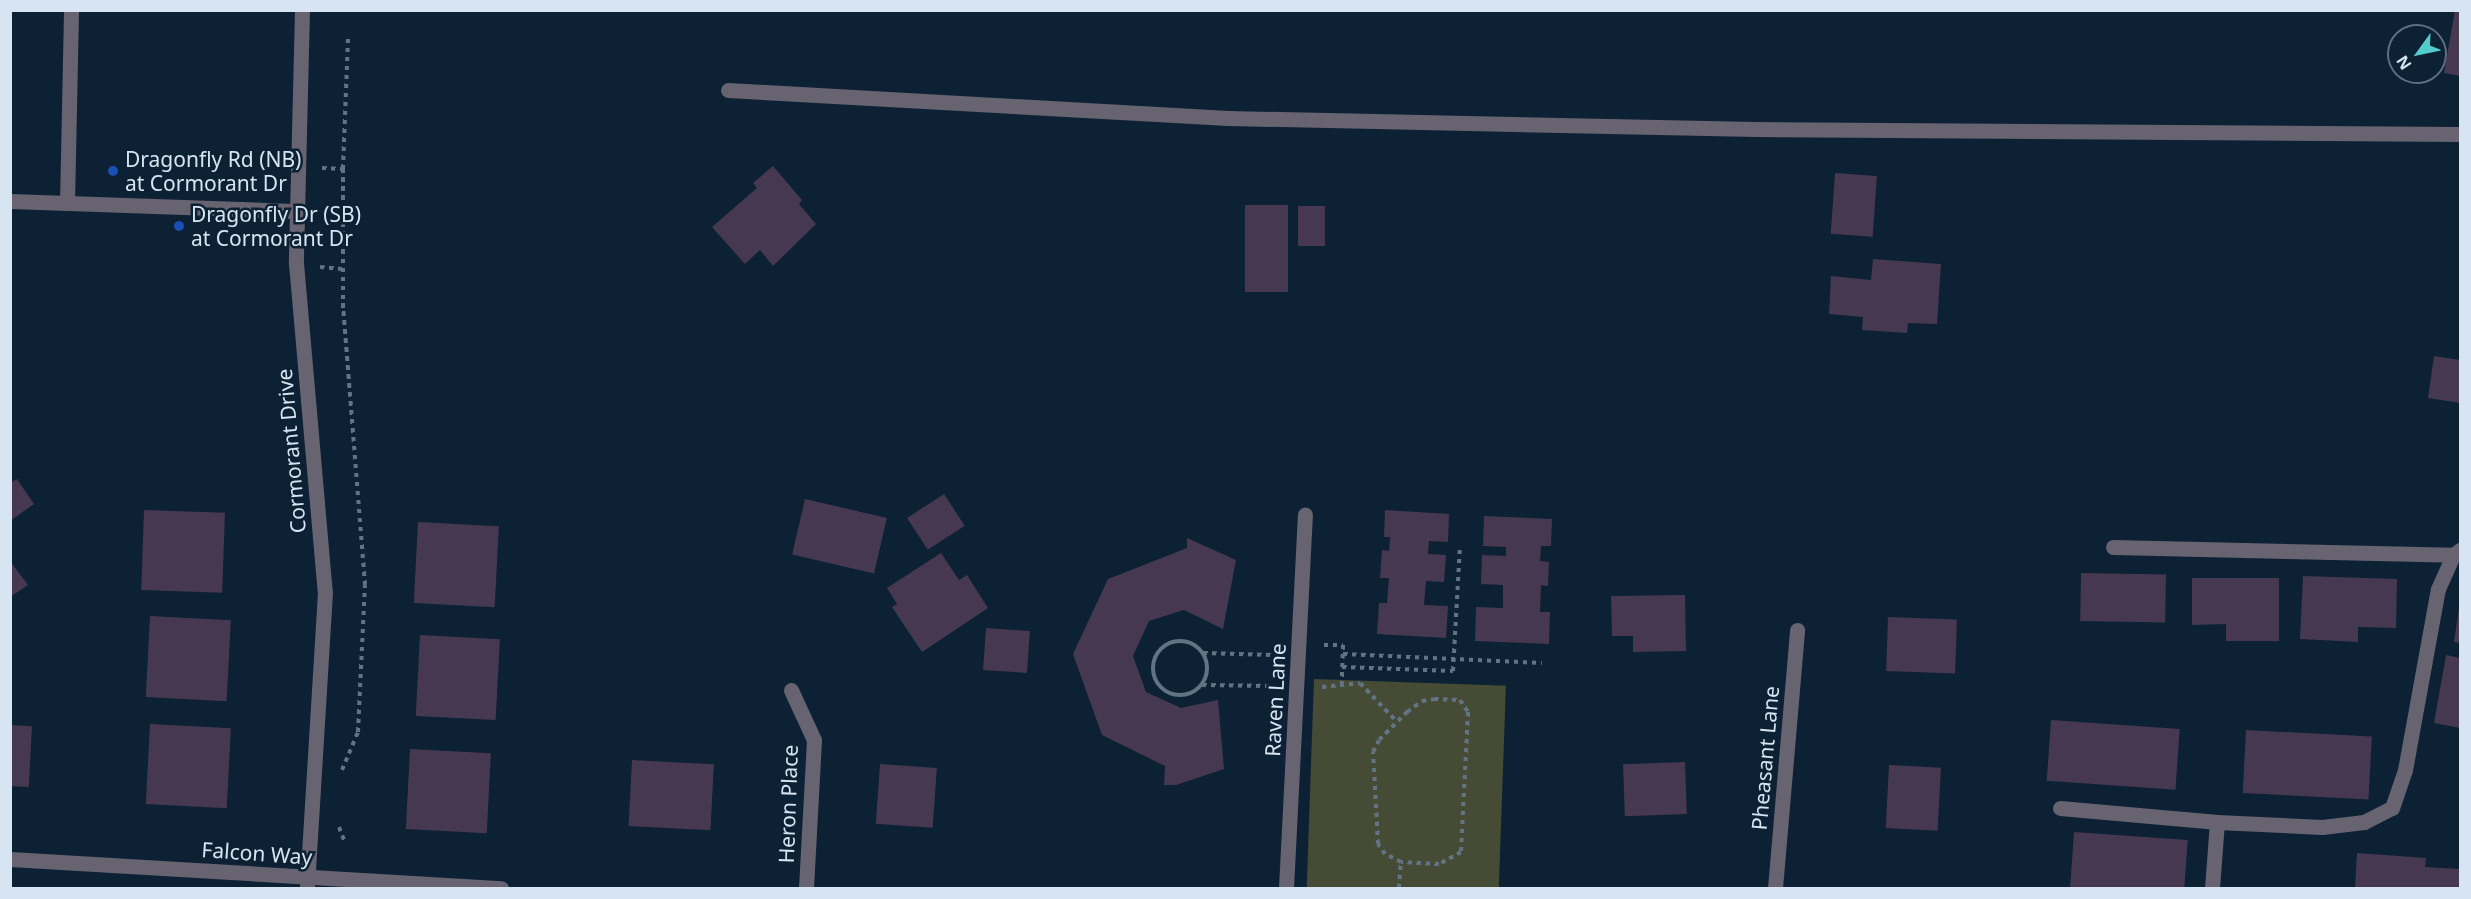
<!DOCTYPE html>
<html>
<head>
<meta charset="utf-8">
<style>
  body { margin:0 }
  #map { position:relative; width:2471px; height:899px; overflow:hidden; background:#0c2134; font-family:"Noto Sans",sans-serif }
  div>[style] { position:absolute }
  .green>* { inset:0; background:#464b36; transform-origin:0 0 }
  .building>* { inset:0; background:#463850; transform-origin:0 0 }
  .path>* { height:4px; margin-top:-2px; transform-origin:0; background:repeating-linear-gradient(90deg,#627484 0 4.5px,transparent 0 9px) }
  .path>.ring { margin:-2px; padding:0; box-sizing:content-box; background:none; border:4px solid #627484; border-radius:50% }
  .service>* { height:15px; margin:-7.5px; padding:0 7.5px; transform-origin:7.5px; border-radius:7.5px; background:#686370 }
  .minor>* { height:15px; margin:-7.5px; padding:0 7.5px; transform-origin:7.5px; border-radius:7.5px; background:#686370 }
  .dots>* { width:16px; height:16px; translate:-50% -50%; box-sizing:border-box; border:3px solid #0c2134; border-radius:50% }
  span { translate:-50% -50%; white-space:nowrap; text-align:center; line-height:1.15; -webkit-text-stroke:5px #0c2134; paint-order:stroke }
  .poi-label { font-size:21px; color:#d7e4f1 }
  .left { translate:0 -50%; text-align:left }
  .street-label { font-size:21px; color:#d7e4f1 }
  .frame { position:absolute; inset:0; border:12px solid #d7e4f1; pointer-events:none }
  .north { position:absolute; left:2387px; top:24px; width:60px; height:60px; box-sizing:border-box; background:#0c2134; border:2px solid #5d6f80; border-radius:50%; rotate:237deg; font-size:16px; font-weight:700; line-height:24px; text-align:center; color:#d7e4f1 }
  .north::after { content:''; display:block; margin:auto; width:21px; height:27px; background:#52cdcc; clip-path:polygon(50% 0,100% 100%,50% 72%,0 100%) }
</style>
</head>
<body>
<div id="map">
  <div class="green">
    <div style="left:1314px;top:679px;width:192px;height:209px;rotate:2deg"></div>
  </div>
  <div class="building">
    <div style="clip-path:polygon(2455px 10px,2460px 10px,2460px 76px,2444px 73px)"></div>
    <div style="clip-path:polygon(773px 166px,802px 200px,799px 204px,816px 224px,773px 266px,760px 250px,745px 264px,712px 227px,757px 188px,753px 183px)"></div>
    <div style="left:1835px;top:173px;width:42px;height:61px;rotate:4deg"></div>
    <div style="left:1245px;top:205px;width:43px;height:87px"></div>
    <div style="left:1298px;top:206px;width:27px;height:40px"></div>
    <div style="clip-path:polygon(1873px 259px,1941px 264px,1937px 324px,1908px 323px,1907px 333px,1862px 330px,1863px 317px,1829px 314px,1831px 276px,1871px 280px)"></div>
    <div style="clip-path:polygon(2434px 356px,2460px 360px,2460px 403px,2428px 398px)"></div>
    <div style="clip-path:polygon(17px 479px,34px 504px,10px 521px,10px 483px)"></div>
    <div style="left:944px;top:494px;width:38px;height:44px;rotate:57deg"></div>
    <div style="left:805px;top:499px;width:84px;height:57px;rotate:13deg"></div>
    <div style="left:144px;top:510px;width:81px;height:80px;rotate:2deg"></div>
    <div style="clip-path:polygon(1385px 510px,1449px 514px,1448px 542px,1429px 541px,1428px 554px,1446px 555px,1444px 582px,1426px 581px,1424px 605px,1448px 606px,1446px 638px,1377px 634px,1379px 603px,1387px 603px,1389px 578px,1380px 578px,1382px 550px,1389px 551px,1390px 537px,1384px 537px)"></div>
    <div style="clip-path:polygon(1484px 516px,1552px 519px,1551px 546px,1541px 546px,1540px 561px,1549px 562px,1548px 586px,1541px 585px,1540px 612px,1550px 612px,1549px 644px,1475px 641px,1476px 607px,1503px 608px,1503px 585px,1481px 584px,1482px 555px,1506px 556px,1506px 547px,1483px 546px)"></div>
    <div style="left:418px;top:522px;width:81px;height:81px;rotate:3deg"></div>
    <div style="clip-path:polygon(1187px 538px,1236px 560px,1223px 629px,1184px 610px,1149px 621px,1133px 656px,1146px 692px,1181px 708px,1218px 700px,1224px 769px,1176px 785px,1164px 785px,1165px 766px,1102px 735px,1073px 654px,1108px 579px,1187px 548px)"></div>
    <div style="clip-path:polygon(941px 553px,959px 580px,967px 575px,988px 608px,922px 652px,892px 607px,897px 604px,887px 588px)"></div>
    <div style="clip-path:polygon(10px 561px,28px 585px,10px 597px)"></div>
    <div style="left:2081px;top:573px;width:85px;height:48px;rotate:1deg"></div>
    <div style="clip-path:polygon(2303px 576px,2397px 579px,2396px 628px,2358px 627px,2358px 642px,2300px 639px)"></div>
    <div style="clip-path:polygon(2192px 578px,2279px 578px,2279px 641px,2226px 641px,2226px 624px,2192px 625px)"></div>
    <div style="clip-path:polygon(1685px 595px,1686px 651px,1633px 652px,1633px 636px,1612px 636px,1611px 596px)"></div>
    <div style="clip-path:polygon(2459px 608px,2460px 608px,2460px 643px,2454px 642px)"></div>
    <div style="left:150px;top:616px;width:81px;height:81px;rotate:3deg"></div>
    <div style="left:1888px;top:617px;width:69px;height:54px;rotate:2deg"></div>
    <div style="left:986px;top:628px;width:44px;height:42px;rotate:4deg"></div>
    <div style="left:420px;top:635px;width:80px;height:81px;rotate:3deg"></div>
    <div style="clip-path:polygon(2446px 655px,2460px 658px,2460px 728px,2434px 723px)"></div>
    <div style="left:2051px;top:720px;width:129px;height:61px;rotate:4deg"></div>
    <div style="left:150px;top:724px;width:81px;height:80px;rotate:3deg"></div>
    <div style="left:10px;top:725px;width:22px;height:61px;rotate:3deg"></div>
    <div style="left:2246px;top:730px;width:126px;height:63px;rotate:3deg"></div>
    <div style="left:410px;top:749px;width:81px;height:80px;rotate:3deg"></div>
    <div style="left:632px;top:760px;width:82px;height:66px;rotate:3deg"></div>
    <div style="left:1685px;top:762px;width:52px;height:62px;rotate:88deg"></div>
    <div style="left:880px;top:764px;width:57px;height:60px;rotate:4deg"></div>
    <div style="left:1889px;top:765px;width:52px;height:63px;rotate:3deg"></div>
    <div style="left:2074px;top:832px;width:114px;height:56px;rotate:4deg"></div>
    <div style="clip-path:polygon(2357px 853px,2426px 858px,2425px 867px,2460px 869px,2460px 888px,2355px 888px)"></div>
  </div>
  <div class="path">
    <div style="left:322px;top:168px;width:21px;rotate:3deg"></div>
    <div style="left:343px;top:169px;width:131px;rotate:-87.8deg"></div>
    <div style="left:320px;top:267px;width:22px;rotate:5deg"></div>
    <div class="ring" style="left:1153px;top:641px;width:50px;height:50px"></div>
    <div style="left:1324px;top:645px;width:19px"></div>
    <div style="left:1343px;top:645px;width:38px;rotate:92deg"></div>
    <div style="left:1203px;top:653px;width:71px;rotate:1.6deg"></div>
    <div style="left:1343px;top:654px;width:199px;rotate:2.6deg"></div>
    <div style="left:1342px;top:667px;width:111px;rotate:2.1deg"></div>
    <div style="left:1453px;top:671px;width:125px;rotate:-86.8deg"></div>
    <div style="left:1202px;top:685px;width:69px;rotate:0.8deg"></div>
    <div style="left:1322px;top:687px;width:38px;rotate:-6deg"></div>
    <div style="left:1360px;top:683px;width:54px;rotate:46.5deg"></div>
    <div style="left:1434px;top:699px;width:26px;rotate:2deg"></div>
    <div style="left:1460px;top:700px;width:14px;rotate:56deg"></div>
    <div style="left:1468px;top:712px;width:140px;rotate:92.9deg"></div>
    <div style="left:1461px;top:852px;width:25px;rotate:151deg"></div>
    <div style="left:1439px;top:864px;width:38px;rotate:-177deg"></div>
    <div style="left:1401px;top:862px;width:18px;rotate:-153deg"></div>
    <div style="left:1385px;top:854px;width:12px;rotate:-125deg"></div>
    <div style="left:1378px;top:844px;width:92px;rotate:-93.1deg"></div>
    <div style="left:1373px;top:752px;width:13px;rotate:-63deg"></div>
    <div style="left:1379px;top:740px;width:40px;rotate:-45deg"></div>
    <div style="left:1407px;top:712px;width:19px;rotate:-36deg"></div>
    <div style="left:1422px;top:701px;width:12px;rotate:-9deg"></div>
    <div style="left:342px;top:770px;width:41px;rotate:-67.2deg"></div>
    <div style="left:358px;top:732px;width:147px;rotate:-87.3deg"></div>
    <div style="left:365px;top:585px;width:278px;rotate:-94.5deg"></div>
    <div style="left:343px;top:308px;width:139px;rotate:-90deg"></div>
    <div style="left:339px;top:827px;width:17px;rotate:69deg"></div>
    <div style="left:1399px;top:888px;width:26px;rotate:-86deg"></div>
  </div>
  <div class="service">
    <div style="left:728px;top:90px;width:501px;rotate:3.21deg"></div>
    <div style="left:1228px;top:118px;width:528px;rotate:1.19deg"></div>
    <div style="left:1756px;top:129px;width:704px;rotate:0.41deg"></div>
  </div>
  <div class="minor">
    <div style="left:302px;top:10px;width:253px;rotate:91.4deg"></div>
    <div style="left:296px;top:263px;width:330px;rotate:85deg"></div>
    <div style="left:325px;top:592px;width:297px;rotate:93.5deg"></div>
    <div style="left:10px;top:201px;width:284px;rotate:2deg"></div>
    <div style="left:67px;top:203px;width:193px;rotate:-88.8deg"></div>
    <div style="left:2113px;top:547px;width:340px;rotate:1.3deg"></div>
    <div style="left:791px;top:690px;width:55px;rotate:65.3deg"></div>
    <div style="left:814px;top:740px;width:148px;rotate:93.1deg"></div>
    <div style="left:2060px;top:808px;width:158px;rotate:5.1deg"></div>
    <div style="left:10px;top:859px;width:492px;rotate:3.4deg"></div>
    <div style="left:1286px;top:888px;width:374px;rotate:-87.1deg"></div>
    <div style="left:1775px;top:888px;width:259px;rotate:-85.1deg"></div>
    <div style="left:2212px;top:888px;width:66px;rotate:-85.7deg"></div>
    <div style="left:2217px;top:822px;width:105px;rotate:2.7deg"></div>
    <div style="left:2322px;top:827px;width:42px;rotate:-6.8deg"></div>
    <div style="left:2364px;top:822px;width:31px;rotate:-27deg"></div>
    <div style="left:2392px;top:808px;width:40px;rotate:-71.1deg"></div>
    <div style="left:2405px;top:770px;width:184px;rotate:-79.7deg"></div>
    <div style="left:2438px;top:589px;width:37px;rotate:-66deg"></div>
    <div style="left:2453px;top:555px;width:9px;rotate:-36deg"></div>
  </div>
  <div class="dots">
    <div style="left:113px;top:171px;background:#1a4fb4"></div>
    <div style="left:179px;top:226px;background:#1a4fb4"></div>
  </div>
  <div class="poi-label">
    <span class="left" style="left:125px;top:171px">Dragonfly Rd (NB)<br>at Cormorant Dr</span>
    <span class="left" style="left:191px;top:226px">Dragonfly Dr (SB)<br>at Cormorant Dr</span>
  </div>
  <div class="street-label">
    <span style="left:291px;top:451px;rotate:-95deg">Cormorant Drive</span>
    <span style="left:1275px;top:700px;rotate:-87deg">Raven Lane</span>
    <span style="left:1765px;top:758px;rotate:-85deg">Pheasant Lane</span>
    <span style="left:788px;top:804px;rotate:-88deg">Heron Place</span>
    <span style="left:257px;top:853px;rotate:4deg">Falcon Way</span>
  </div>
  <div class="frame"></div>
  <div class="north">N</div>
</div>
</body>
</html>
